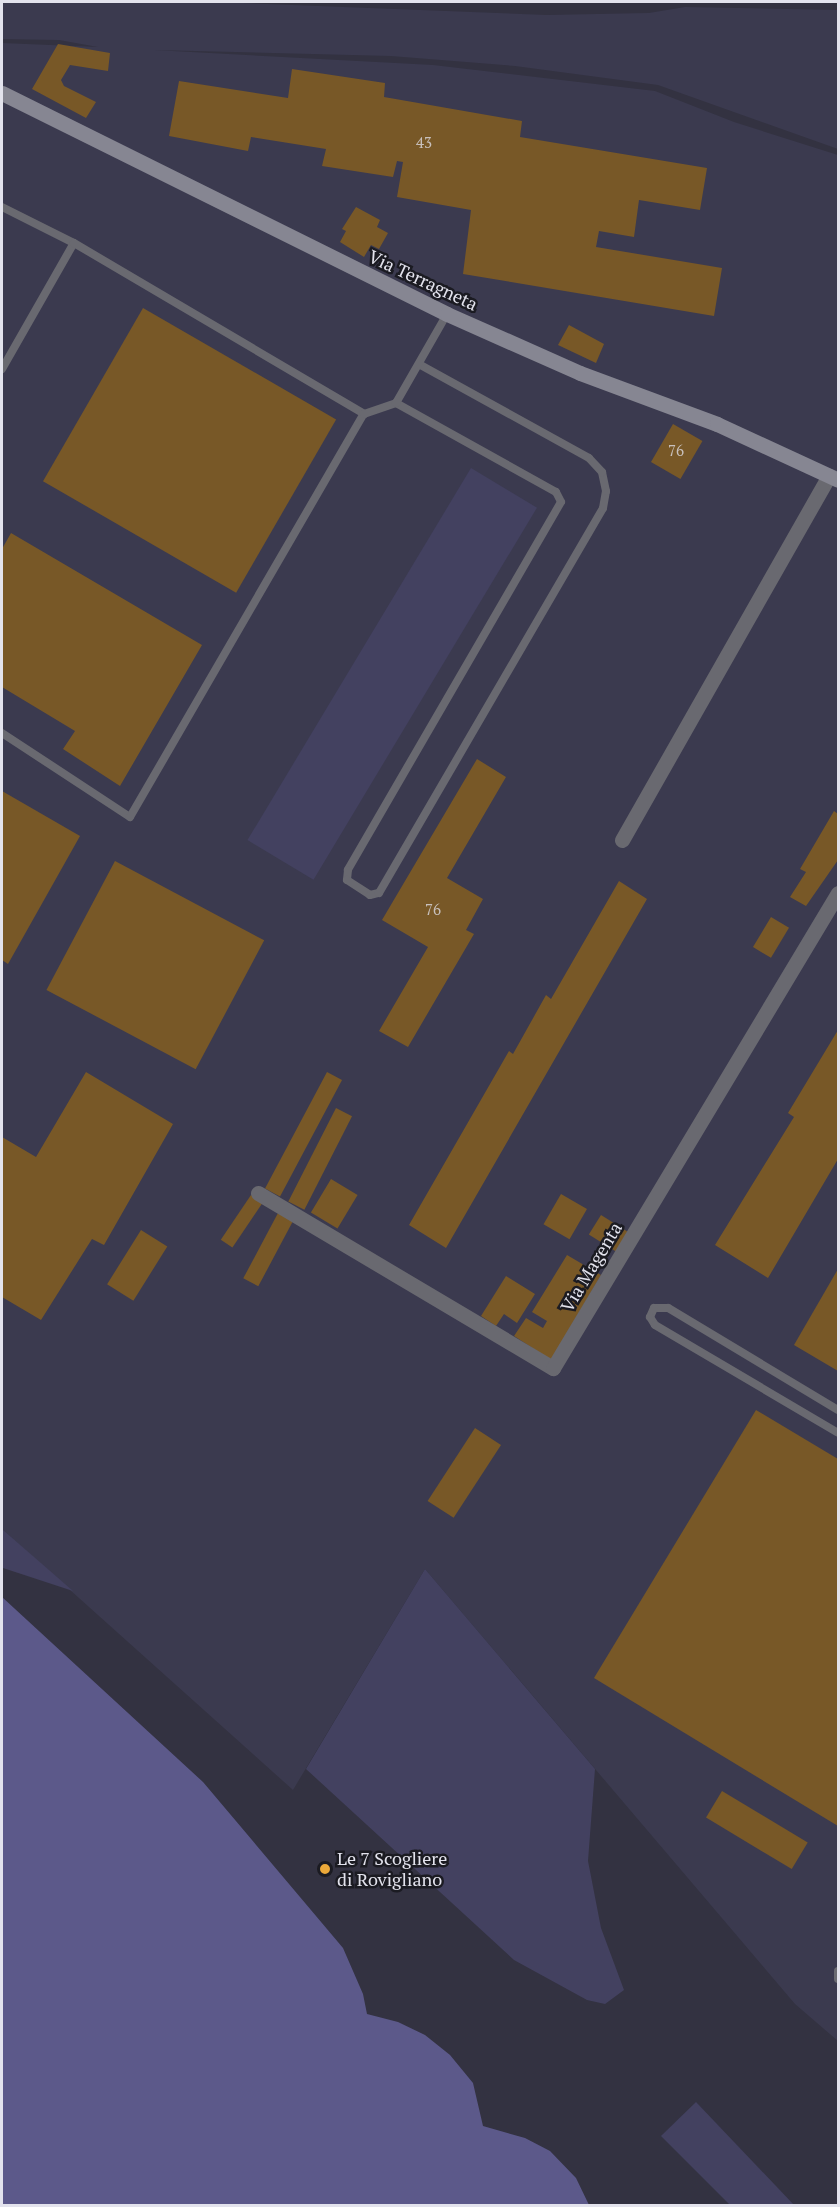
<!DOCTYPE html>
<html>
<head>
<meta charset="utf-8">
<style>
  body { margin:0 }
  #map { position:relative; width:840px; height:2207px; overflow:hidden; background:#333241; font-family:"PT Serif",serif }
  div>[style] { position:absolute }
  .built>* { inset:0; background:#3b3a4f }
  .green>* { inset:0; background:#434160; transform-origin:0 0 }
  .water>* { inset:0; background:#5c598a }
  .building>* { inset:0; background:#785827; transform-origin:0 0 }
  .lane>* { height:8px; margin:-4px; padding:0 4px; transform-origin:4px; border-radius:4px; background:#696970 }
  .street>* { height:15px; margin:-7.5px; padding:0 7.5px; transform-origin:7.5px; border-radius:7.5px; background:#696970 }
  .secondary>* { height:15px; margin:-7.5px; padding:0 7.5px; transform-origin:7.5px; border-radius:7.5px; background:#868692 }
  .dots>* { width:16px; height:16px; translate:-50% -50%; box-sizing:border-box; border:3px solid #1b1b22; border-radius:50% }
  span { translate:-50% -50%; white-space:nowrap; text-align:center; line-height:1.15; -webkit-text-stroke:5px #1b1b22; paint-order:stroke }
  .number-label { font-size:15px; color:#c8c0bc }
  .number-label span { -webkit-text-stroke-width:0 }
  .street-label { font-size:18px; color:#e3e3ed }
  .poi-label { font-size:18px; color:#e3e3ed }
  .left { translate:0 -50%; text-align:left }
  .frame { position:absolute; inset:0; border:3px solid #e3e3ed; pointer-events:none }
</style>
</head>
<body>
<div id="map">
  <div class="built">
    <div style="clip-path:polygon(2px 2px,218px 2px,547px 15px,649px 13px,685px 7px,838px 10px,838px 149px,658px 85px,515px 66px,391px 56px,154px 50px,433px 65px,655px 91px,734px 122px,838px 155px,838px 2041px,795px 2004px,425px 1569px,293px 1790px,2px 1529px,2px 43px,98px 47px,59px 40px,2px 39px)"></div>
  </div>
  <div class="green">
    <div style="left:471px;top:468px;width:77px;height:434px;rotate:31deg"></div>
    <div style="clip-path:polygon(2px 1529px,73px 1591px,3px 1568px)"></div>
    <div style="clip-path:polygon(425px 1569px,595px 1769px,588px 1861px,601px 1928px,624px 1990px,605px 2004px,587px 2000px,514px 1960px,306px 1769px)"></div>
    <div style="clip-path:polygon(696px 2102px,794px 2205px,730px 2205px,661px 2136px)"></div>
  </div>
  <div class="water">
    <div style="clip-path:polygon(2px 1597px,203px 1782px,343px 1948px,363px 1994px,367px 2014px,398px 2022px,425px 2035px,450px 2055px,473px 2083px,483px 2126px,525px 2138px,550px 2151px,576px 2178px,589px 2205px,2px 2205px)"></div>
  </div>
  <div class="building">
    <div style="clip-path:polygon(58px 44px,110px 53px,108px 71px,70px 65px,61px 80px,64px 86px,96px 102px,86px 118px,32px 89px)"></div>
    <div style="clip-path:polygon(292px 69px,385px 83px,384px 97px,522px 121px,520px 137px,707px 168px,700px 210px,639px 200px,634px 237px,599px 231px,596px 247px,722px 268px,714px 316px,463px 274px,471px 210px,397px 197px,403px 162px,397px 161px,393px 177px,322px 166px,326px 149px,251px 137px,248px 151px,169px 136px,179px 81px,288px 98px)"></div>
    <div style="clip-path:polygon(356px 207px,380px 220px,377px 227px,388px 233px,379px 249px,371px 245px,364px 257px,340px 242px,346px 231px,342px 229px)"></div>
    <div style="left:143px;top:308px;width:223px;height:200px;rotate:30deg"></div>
    <div style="clip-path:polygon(569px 325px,604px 344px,596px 363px,558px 345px)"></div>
    <div style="left:673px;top:424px;width:34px;height:44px;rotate:30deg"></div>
    <div style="clip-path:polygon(11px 533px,202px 645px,120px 786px,63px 749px,75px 731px,2px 687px,2px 549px)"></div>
    <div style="clip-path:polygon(477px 759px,506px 777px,447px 878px,483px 899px,466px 930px,474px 934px,408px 1047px,379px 1031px,428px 947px,382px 920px)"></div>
    <div style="clip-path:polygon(2px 791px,80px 836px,8px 964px,2px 960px)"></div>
    <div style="clip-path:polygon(834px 811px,838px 814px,838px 860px,806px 906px,790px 897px,806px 872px,800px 869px)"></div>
    <div style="left:115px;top:861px;width:169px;height:146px;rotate:28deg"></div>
    <div style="clip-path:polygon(619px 881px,647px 899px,446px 1248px,409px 1225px,509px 1051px,513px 1054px,546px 995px,551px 999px)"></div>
    <div style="left:771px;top:917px;width:21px;height:35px;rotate:31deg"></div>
    <div style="clip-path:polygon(838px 1030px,838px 1159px,768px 1278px,715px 1245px,794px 1117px,788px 1113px)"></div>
    <div style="clip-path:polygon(86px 1072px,173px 1124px,104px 1245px,92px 1239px,41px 1320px,2px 1297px,2px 1137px,36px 1157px)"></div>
    <div style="left:327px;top:1072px;width:17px;height:132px;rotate:28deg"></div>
    <div style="left:336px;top:1108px;width:18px;height:105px;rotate:27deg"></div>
    <div style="left:331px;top:1179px;width:31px;height:39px;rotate:31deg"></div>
    <div style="left:561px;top:1194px;width:30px;height:35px;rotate:30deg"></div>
    <div style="left:251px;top:1195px;width:14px;height:54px;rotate:34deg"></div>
    <div style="left:278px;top:1213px;width:17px;height:74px;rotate:28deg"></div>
    <div style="left:601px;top:1215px;width:32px;height:23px;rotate:32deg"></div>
    <div style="left:141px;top:1230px;width:31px;height:64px;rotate:32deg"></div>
    <div style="clip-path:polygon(567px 1255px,601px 1275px,551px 1360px,514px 1336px,526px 1318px,543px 1328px,547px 1321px,532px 1312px)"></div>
    <div style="clip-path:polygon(838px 1269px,838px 1371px,794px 1345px)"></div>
    <div style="clip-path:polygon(506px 1276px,535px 1294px,517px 1323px,504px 1314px,496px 1326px,481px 1316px)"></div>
    <div style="clip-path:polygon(756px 1410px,838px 1459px,838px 1826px,594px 1678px)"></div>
    <div style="left:475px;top:1428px;width:31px;height:87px;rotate:33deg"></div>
    <div style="left:722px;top:1791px;width:100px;height:31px;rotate:31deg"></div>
  </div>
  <div class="lane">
    <div style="left:2px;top:207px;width:80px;rotate:26.6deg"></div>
    <div style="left:2px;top:369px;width:145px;rotate:-60.3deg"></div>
    <div style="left:74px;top:243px;width:337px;rotate:30.5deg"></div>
    <div style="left:396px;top:403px;width:183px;rotate:29.1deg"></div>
    <div style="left:556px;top:492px;width:11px;rotate:63deg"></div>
    <div style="left:561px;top:502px;width:425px;rotate:120.1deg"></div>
    <div style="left:348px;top:870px;width:10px;rotate:96deg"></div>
    <div style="left:347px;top:880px;width:27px;rotate:33deg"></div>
    <div style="left:370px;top:895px;width:9px;rotate:-13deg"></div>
    <div style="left:379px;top:893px;width:445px;rotate:-59.8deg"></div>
    <div style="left:603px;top:508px;width:17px;rotate:-80deg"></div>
    <div style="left:606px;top:491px;width:19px;rotate:-102deg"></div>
    <div style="left:602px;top:472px;width:19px;rotate:-133deg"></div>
    <div style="left:589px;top:458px;width:194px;rotate:-151.1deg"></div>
    <div style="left:2px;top:733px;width:153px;rotate:33.3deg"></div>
    <div style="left:130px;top:817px;width:466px;rotate:-59.9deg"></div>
    <div style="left:364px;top:414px;width:34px;rotate:-19deg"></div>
    <div style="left:396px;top:403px;width:103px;rotate:-60.2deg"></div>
    <div style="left:838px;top:1410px;width:198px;rotate:-149deg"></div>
    <div style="left:668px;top:1308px;width:14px;rotate:180deg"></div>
    <div style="left:654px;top:1308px;width:10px;rotate:114deg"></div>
    <div style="left:650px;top:1317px;width:9px;rotate:58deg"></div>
    <div style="left:655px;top:1325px;width:212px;rotate:30.5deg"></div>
    <div style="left:838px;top:1971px;width:8px;rotate:90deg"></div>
  </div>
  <div class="street">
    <div style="left:622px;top:840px;width:419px;rotate:-60.4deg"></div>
    <div style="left:258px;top:1193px;width:343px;rotate:30.7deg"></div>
    <div style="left:553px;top:1368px;width:554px;rotate:-59.04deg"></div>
  </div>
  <div class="secondary">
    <div style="left:2px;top:93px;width:497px;rotate:26.4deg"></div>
    <div style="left:447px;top:314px;width:145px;rotate:23.9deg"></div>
    <div style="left:580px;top:373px;width:146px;rotate:20.4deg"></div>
    <div style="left:717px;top:424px;width:133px;rotate:24.8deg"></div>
  </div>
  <div class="dots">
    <div style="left:325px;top:1869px;background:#eca93a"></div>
  </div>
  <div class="number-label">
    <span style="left:424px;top:143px">43</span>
    <span style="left:676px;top:451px">76</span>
    <span style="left:433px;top:910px">76</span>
  </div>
  <div class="street-label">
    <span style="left:423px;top:280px;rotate:25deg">Via Terragneta</span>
    <span style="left:591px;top:1267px;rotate:-59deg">Via Magenta</span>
  </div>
  <div class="poi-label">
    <span class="left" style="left:337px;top:1869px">Le 7 Scogliere<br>di Rovigliano</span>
  </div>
  <div class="frame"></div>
</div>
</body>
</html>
